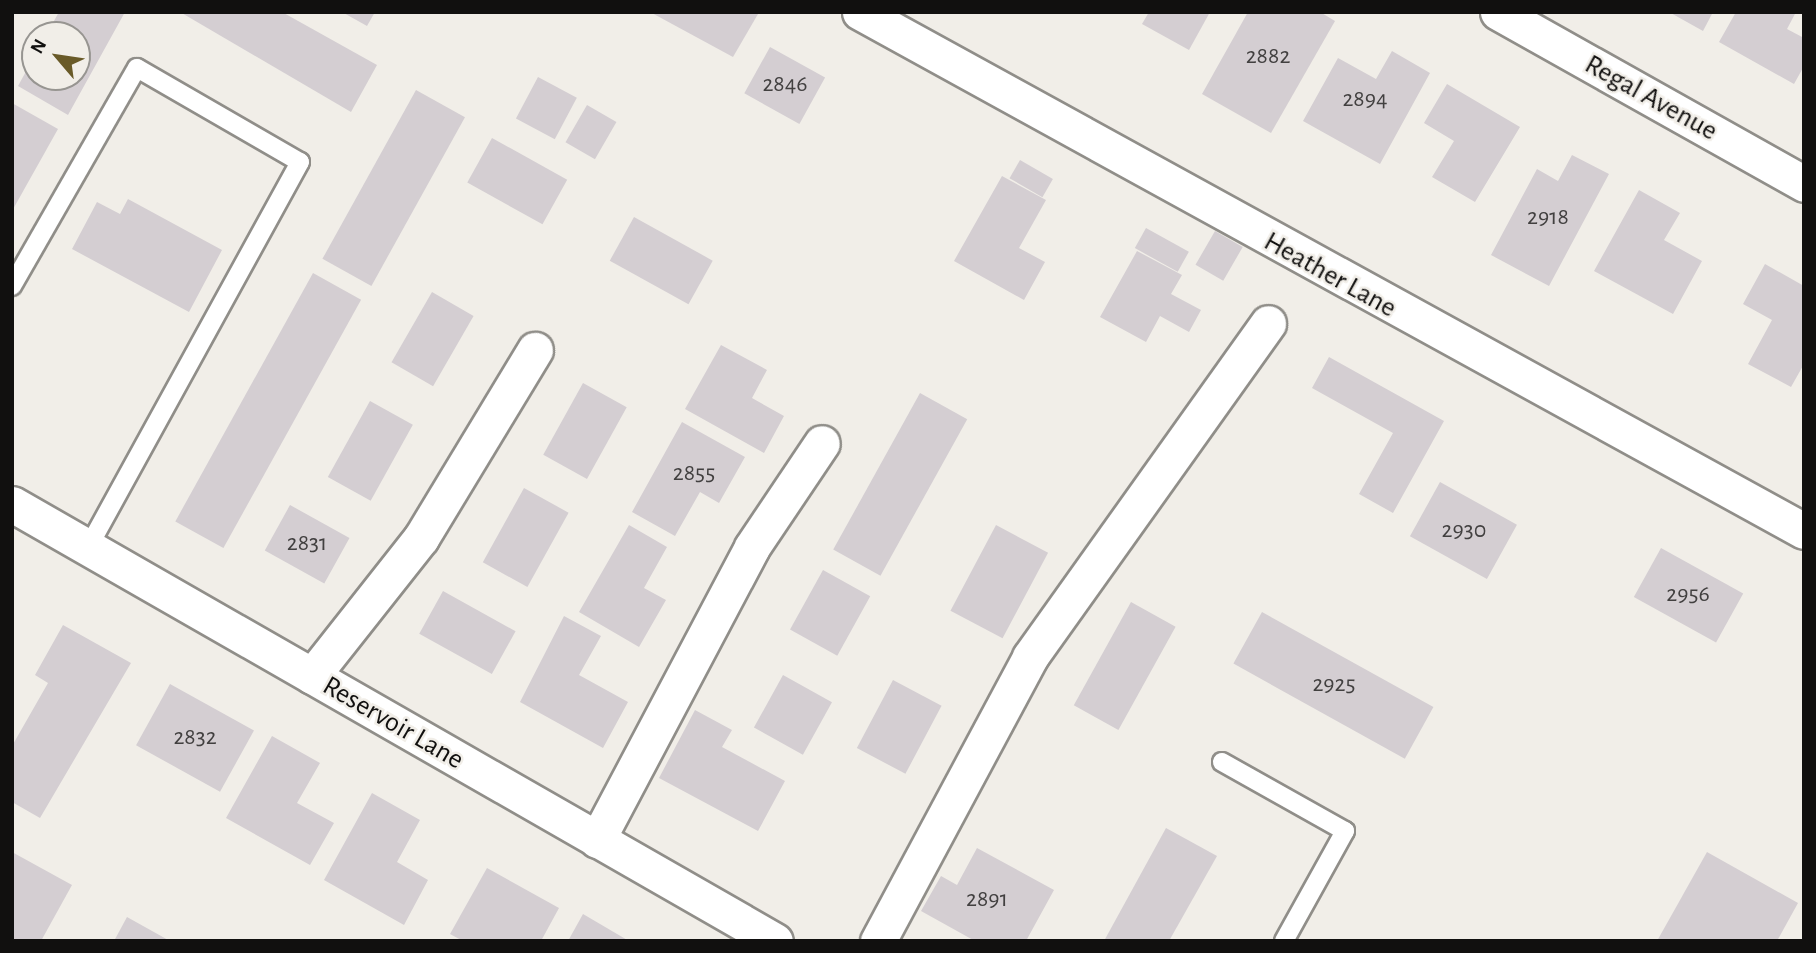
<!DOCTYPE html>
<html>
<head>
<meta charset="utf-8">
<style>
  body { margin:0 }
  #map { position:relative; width:1816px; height:953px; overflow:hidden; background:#f1eee8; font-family:"Alegreya Sans",sans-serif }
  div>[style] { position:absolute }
  .building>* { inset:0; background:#d4ced2; transform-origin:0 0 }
  .roads { filter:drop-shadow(2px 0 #908e89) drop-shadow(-2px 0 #908e89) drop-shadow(0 2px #908e89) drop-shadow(0 -2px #908e89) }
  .lane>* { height:18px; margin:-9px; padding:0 9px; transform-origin:9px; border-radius:9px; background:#fff }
  .street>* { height:35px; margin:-17.5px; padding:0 17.5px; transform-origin:17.5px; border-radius:17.5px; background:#fff }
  span { translate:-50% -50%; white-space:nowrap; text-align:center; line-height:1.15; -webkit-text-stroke:5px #f1eee8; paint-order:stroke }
  .number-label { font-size:24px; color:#424040 }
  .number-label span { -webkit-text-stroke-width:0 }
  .street-label { font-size:28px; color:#11100f }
  .frame { position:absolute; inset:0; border:14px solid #11100f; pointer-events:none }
  .north { position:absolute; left:21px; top:21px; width:70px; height:70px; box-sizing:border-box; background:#f1eee8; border:2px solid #979591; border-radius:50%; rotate:299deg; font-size:19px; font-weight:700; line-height:28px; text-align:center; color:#11100f }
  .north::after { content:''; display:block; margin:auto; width:24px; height:32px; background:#695a28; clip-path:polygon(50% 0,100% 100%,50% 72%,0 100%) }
</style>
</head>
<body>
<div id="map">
  <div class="building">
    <div style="clip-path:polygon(59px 12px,125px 12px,68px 115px,18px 86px,35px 55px,35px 77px,77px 77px,77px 35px,46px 35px)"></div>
    <div style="clip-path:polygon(180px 12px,282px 12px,377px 65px,351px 112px)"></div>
    <div style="clip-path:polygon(342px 12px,375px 12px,367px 26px)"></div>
    <div style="clip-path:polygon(650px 12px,755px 12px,758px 14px,733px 57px)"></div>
    <div style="clip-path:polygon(1149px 12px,1210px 12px,1189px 50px,1142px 24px)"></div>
    <div style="clip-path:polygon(1248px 12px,1320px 12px,1335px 21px,1271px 133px,1202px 94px)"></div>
    <div style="clip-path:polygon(1669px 12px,1713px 12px,1703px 31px)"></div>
    <div style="clip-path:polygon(1736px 12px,1796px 12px,1787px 29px,1804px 38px,1804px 66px,1794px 84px,1719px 42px)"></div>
    <div style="left:770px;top:47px;width:63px;height:53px;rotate:29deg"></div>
    <div style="clip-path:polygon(1392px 51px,1430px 73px,1380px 164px,1303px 121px,1338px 58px,1376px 79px)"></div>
    <div style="left:538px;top:77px;width:44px;height:47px;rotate:28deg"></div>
    <div style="clip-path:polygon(1447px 84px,1520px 127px,1475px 202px,1432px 177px,1454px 141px,1424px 123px)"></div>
    <div style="left:416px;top:90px;width:56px;height:193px;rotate:29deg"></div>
    <div style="clip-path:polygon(12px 103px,58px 129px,12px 211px)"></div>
    <div style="left:587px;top:105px;width:34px;height:43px;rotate:30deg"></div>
    <div style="left:492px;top:138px;width:86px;height:51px;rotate:29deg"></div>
    <div style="clip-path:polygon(1572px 155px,1609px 174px,1549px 286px,1491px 255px,1537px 169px,1558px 181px)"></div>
    <div style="left:1020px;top:160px;width:38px;height:21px;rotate:30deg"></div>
    <div style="clip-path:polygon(1002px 176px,1046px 200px,1019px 248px,1045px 262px,1024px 300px,954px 261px)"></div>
    <div style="clip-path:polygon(1639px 190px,1680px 213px,1664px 240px,1702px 261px,1673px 314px,1594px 271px)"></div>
    <div style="clip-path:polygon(128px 199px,222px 250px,189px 312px,72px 249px,97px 202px,120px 214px)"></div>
    <div style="left:634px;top:217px;width:90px;height:50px;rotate:29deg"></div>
    <div style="left:1146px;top:228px;width:49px;height:23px;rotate:29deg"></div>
    <div style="left:1215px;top:231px;width:32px;height:39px;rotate:30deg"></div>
    <div style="clip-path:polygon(1137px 251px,1182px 275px,1171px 294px,1201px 310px,1189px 332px,1160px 316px,1146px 342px,1100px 317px)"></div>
    <div style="clip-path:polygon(1765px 264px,1804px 286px,1804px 364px,1791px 387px,1748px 364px,1772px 320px,1743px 304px)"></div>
    <div style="left:313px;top:273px;width:55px;height:284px;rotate:29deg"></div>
    <div style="left:432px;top:292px;width:48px;height:81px;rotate:30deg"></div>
    <div style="clip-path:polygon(721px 345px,767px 370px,752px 398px,784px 416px,764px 453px,685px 409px)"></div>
    <div style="clip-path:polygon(1329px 357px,1444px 421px,1393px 513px,1359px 494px,1393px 433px,1312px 388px)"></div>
    <div style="left:583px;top:383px;width:50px;height:82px;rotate:29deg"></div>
    <div style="left:920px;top:393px;width:54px;height:179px;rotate:29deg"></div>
    <div style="left:370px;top:401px;width:49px;height:87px;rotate:29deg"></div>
    <div style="clip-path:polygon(682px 422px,745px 457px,719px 503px,700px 492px,675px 536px,632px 512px)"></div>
    <div style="left:1440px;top:482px;width:88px;height:62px;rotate:29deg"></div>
    <div style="left:524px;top:488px;width:51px;height:85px;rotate:29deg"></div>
    <div style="left:290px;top:505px;width:68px;height:52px;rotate:29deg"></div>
    <div style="clip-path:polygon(629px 525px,667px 547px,644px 588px,666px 600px,639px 647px,579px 612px)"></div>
    <div style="left:996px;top:525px;width:59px;height:97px;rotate:28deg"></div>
    <div style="left:1661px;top:548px;width:94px;height:56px;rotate:29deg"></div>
    <div style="left:823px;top:570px;width:54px;height:68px;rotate:29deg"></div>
    <div style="left:443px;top:591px;width:83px;height:49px;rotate:29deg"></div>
    <div style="left:1131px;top:602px;width:51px;height:118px;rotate:29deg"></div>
    <div style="left:1262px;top:612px;width:196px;height:59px;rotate:29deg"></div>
    <div style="clip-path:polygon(564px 616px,601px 636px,579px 675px,628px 702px,603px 748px,520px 702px)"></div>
    <div style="clip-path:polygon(63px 625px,131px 663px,40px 818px,12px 802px,12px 746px,48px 683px,35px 675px)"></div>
    <div style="left:783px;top:675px;width:56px;height:60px;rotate:29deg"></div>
    <div style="left:893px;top:680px;width:55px;height:77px;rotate:28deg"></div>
    <div style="left:170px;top:684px;width:96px;height:70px;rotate:29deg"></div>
    <div style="clip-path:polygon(695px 710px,732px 730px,722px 747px,785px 781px,758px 831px,659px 778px)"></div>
    <div style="clip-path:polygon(272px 736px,320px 763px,297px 803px,334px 823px,310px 865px,226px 818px)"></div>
    <div style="clip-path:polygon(372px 793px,420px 820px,397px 862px,428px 880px,404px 925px,324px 880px)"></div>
    <div style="clip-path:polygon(1166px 828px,1217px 856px,1169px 941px,1104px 941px)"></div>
    <div style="clip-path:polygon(977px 848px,1054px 890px,1026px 941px,975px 941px,921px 911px,941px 876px,957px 885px)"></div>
    <div style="clip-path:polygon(12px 852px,72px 885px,41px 941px,12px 941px)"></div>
    <div style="clip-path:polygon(1707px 852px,1798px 903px,1777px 941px,1657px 941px)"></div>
    <div style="clip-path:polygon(487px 868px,559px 908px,541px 941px,463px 941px,450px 934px)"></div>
    <div style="clip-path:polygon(583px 914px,629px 941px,568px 941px)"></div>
    <div style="clip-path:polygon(127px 917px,170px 941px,114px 941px)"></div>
  </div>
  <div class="roads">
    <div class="lane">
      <div style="left:12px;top:286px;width:251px;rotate:-60.2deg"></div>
      <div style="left:137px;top:68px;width:188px;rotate:30deg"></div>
      <div style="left:300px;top:162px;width:440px;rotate:118.8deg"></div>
      <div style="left:1222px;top:762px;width:141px;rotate:29.3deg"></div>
      <div style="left:1345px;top:831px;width:126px;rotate:119deg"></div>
    </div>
    <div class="street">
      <div style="left:860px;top:12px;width:1077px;rotate:28.8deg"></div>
      <div style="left:1498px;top:12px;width:351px;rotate:29.3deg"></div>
      <div style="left:12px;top:504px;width:879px;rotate:29.8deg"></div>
      <div style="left:312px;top:676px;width:176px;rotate:-51.7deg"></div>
      <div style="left:421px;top:538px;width:220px;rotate:-58.8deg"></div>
      <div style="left:597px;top:840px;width:331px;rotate:-62.1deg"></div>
      <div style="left:752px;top:547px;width:125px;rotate:-56.1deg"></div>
      <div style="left:878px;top:941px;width:322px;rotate:-61.8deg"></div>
      <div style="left:1030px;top:657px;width:410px;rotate:-54.5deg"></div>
    </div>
  </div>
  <div class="number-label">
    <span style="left:1268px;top:57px">2882</span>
    <span style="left:785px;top:85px">2846</span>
    <span style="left:1365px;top:100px">2894</span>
    <span style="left:1548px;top:218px">2918</span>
    <span style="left:694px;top:474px">2855</span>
    <span style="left:1464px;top:531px">2930</span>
    <span style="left:307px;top:544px">2831</span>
    <span style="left:1688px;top:595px">2956</span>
    <span style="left:1334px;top:685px">2925</span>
    <span style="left:195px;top:738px">2832</span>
    <span style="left:987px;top:900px">2891</span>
  </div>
  <div class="street-label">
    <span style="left:1651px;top:98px;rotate:29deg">Regal Avenue</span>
    <span style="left:1330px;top:275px;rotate:29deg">Heather Lane</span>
    <span style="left:393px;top:723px;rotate:30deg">Reservoir Lane</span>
  </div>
  <div class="frame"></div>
  <div class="north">N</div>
</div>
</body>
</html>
